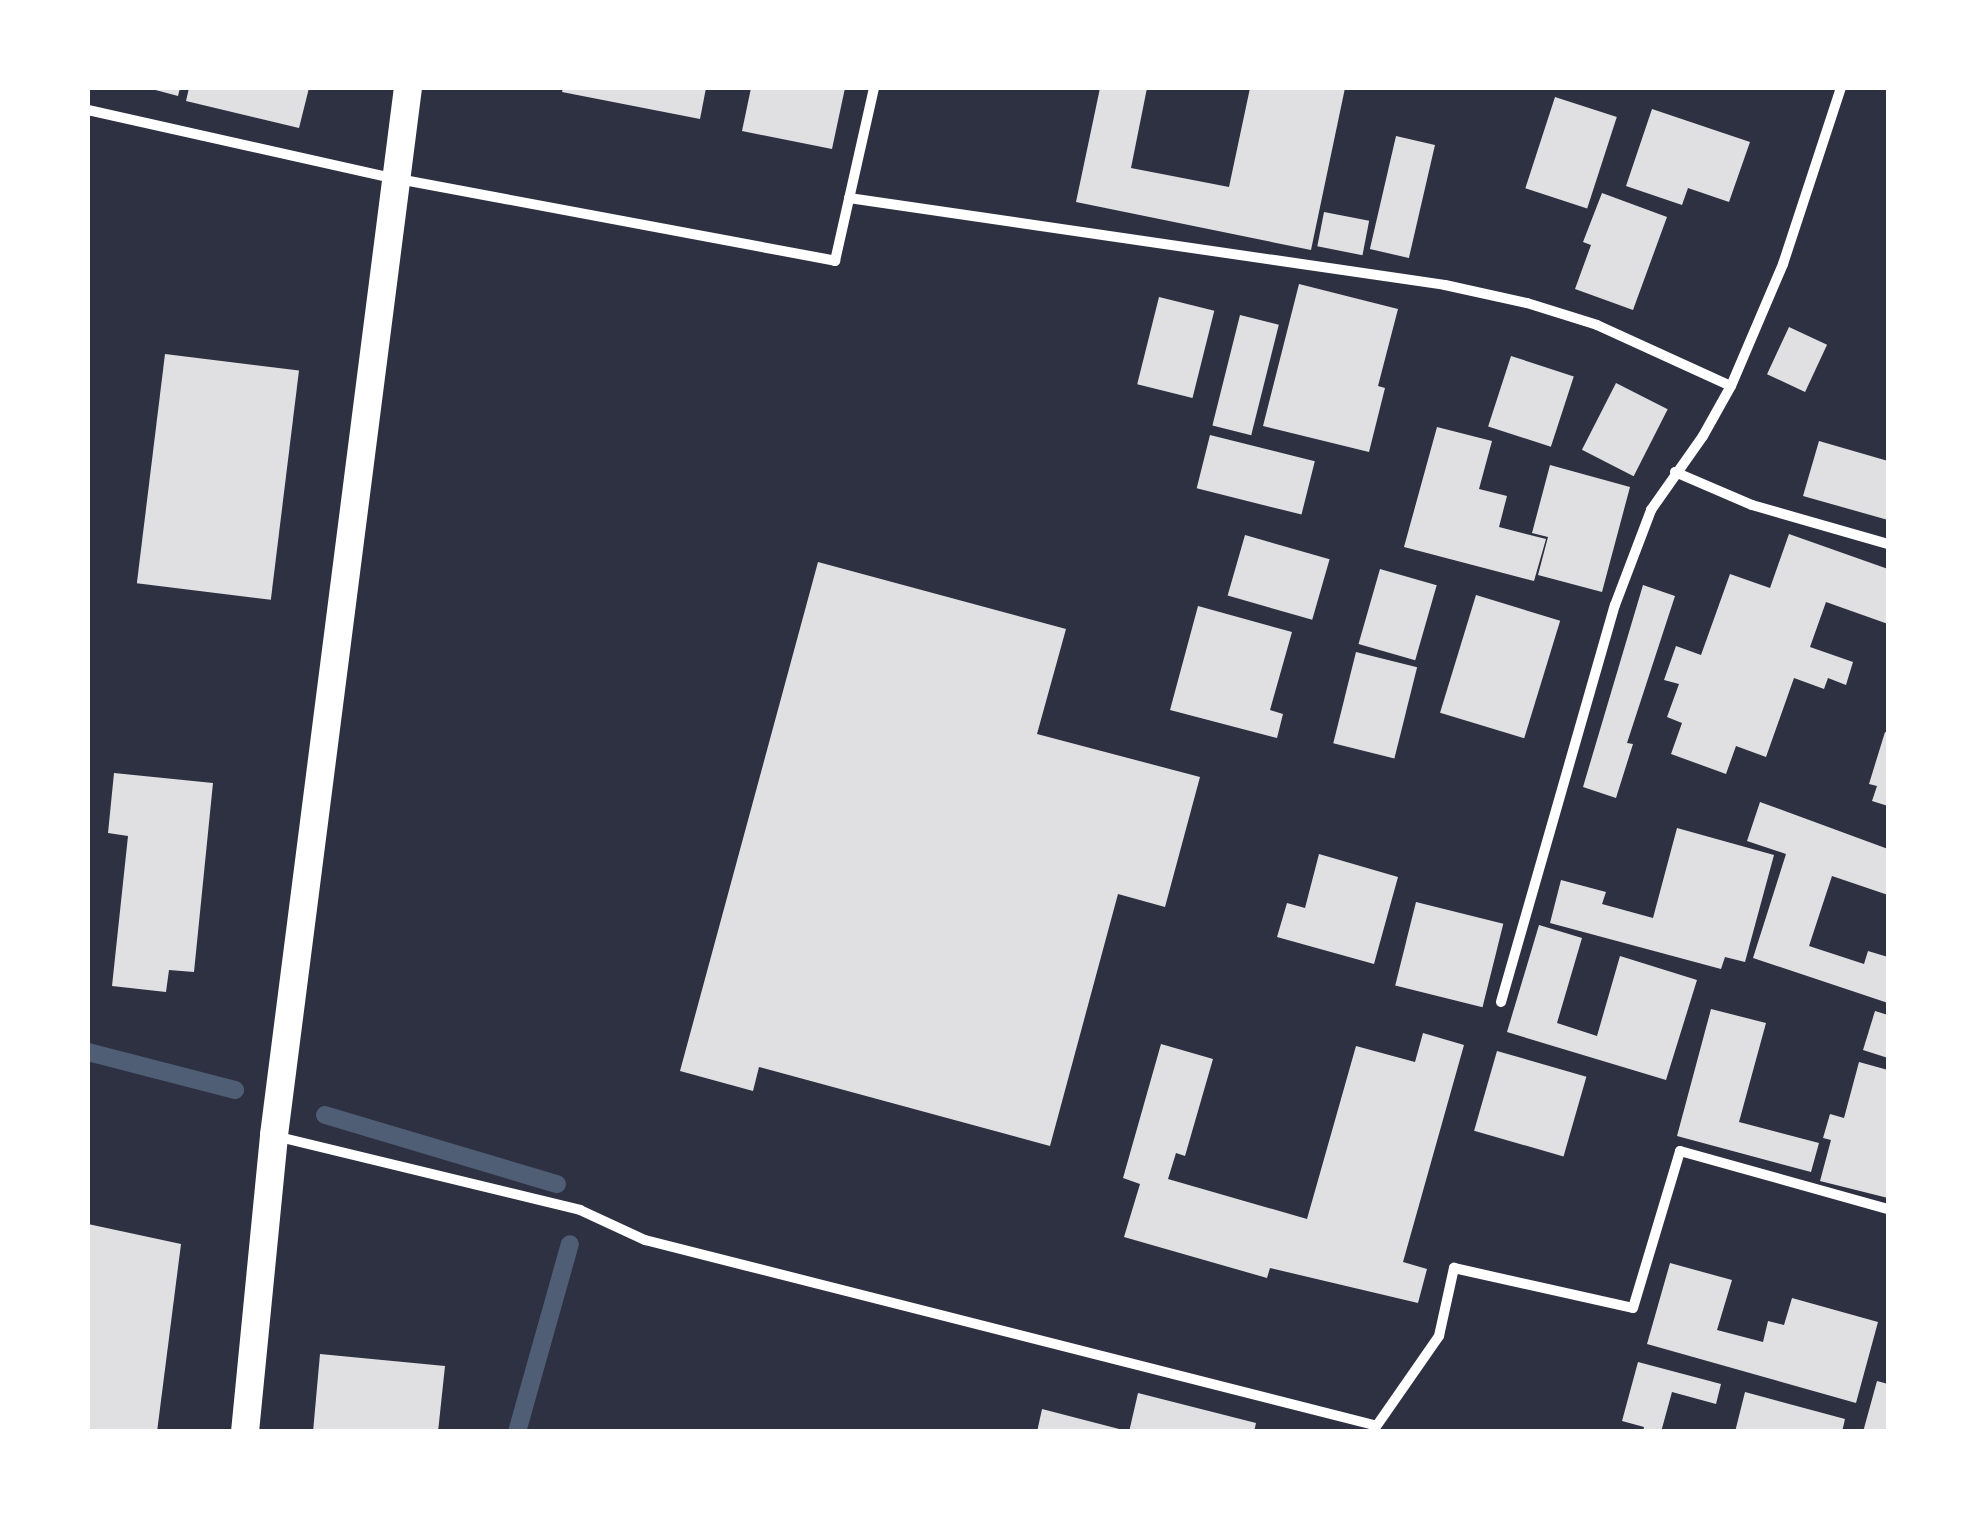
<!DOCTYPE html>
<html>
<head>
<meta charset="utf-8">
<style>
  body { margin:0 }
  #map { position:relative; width:1976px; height:1519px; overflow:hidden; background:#2d3142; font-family:Lora,serif }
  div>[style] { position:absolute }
  .stream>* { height:18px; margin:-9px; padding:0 9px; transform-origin:9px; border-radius:9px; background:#4f5d75 }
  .building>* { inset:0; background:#e0e0e3; transform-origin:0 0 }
  .minor>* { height:10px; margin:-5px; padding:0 5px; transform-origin:5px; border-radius:5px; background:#fff }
  .trunk>* { height:28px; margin:-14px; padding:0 14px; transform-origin:14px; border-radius:14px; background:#fff }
  span { translate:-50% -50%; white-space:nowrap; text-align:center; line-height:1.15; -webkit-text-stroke:8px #fff; paint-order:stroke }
  .frame { position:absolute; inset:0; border:90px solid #fff; pointer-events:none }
</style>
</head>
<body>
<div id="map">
  <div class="stream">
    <div style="left:88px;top:1052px;width:152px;rotate:14.5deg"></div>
    <div style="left:325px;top:1115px;width:242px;rotate:16.6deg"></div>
    <div style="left:517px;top:1432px;width:195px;rotate:-74.3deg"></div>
  </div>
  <div class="building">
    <div style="clip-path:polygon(148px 88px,180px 88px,178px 96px)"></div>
    <div style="clip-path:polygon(189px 88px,309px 88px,299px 128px,186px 101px)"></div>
    <div style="clip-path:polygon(563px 88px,706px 88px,700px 119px,562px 92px)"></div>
    <div style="clip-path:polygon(751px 88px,845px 88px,832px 149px,742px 131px)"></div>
    <div style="clip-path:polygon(1100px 88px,1147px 88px,1131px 168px,1229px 187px,1250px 88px,1345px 88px,1311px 250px,1076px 202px)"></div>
    <div style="left:1555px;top:97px;width:65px;height:96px;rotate:18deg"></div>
    <div style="clip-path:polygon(1652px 109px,1750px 142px,1729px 202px,1688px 188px,1682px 205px,1626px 186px)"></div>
    <div style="left:1396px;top:136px;width:40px;height:116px;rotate:13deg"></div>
    <div style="clip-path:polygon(1602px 193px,1667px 217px,1633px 310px,1575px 289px,1591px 245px,1583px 242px)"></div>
    <div style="left:1324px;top:212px;width:46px;height:35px;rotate:11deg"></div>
    <div style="clip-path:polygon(1299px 284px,1398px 309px,1378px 386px,1385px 388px,1369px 452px,1263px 426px)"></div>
    <div style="left:1159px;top:297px;width:57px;height:90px;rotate:14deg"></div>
    <div style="left:1240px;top:315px;width:40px;height:114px;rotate:14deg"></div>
    <div style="left:1789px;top:327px;width:42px;height:52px;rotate:25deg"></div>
    <div style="left:165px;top:354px;width:135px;height:231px;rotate:7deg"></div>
    <div style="left:1511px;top:356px;width:66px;height:74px;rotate:18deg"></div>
    <div style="left:1616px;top:383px;width:58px;height:75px;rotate:27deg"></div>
    <div style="clip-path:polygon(1437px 427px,1492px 441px,1479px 489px,1507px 496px,1499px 527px,1546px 539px,1534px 581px,1404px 547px)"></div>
    <div style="left:1210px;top:435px;width:108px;height:55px;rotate:14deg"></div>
    <div style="clip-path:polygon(1819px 441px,1888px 461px,1888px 520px,1803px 496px)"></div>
    <div style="clip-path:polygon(1550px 465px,1630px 487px,1602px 592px,1538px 575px,1548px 537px,1532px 533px)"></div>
    <div style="clip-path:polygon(1789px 534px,1888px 569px,1888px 624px,1826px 602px,1810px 647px,1853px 662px,1846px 685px,1828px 678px,1824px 689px,1794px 678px,1766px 757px,1736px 746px,1726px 774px,1671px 754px,1682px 723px,1667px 717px,1679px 684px,1664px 680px,1676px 646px,1701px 655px,1730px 574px,1770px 588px)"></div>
    <div style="left:1245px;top:535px;width:88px;height:63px;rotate:16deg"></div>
    <div style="clip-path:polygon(818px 562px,1066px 629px,1037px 734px,1200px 777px,1165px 907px,1118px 894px,1050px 1146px,759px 1067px,753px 1091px,680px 1071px)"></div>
    <div style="left:1380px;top:569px;width:59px;height:78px;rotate:16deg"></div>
    <div style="clip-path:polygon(1643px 585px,1675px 596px,1627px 743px,1633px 744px,1616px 798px,1583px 787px)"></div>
    <div style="left:1476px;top:595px;width:88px;height:123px;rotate:17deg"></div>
    <div style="clip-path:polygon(1198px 606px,1292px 632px,1270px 710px,1283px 714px,1277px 738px,1170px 710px)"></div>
    <div style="left:1356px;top:652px;width:63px;height:94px;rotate:14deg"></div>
    <div style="clip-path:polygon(1885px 732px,1888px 733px,1888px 806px,1872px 801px,1877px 786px,1869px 784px)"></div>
    <div style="clip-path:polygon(114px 773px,213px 783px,194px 972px,169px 970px,166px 992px,112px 986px,128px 836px,108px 833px)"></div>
    <div style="clip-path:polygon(1760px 802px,1888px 849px,1888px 895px,1832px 876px,1809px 946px,1864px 964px,1868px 951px,1888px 957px,1888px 1003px,1753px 958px,1786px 854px,1747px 841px)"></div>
    <div style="clip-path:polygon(1677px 828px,1774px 855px,1745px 962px,1725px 957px,1721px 969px,1550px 923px,1561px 880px,1606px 892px,1602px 904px,1653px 918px)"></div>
    <div style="clip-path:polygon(1319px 854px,1398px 877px,1374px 964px,1277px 937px,1287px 903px,1305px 908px)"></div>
    <div style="left:1416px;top:902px;width:90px;height:86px;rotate:14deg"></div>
    <div style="clip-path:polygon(1539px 925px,1582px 938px,1557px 1023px,1597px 1036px,1620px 956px,1697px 980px,1666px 1080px,1507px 1032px)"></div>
    <div style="clip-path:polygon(1711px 1009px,1766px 1023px,1739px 1122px,1819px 1143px,1811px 1172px,1677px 1136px)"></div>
    <div style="clip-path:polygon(1875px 1011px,1888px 1015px,1888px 1058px,1863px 1050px)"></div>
    <div style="clip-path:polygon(1423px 1033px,1464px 1045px,1403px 1262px,1427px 1269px,1418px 1303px,1270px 1268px,1267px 1278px,1124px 1237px,1140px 1184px,1123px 1178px,1161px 1044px,1213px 1059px,1185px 1156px,1176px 1153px,1168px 1179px,1307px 1219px,1356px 1046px,1415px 1062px)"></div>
    <div style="left:1497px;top:1051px;width:93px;height:83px;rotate:16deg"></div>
    <div style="clip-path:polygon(1859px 1062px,1888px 1070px,1888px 1198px,1820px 1181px,1831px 1140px,1823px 1138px,1830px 1114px,1844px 1118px)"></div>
    <div style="clip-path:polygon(88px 1224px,181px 1244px,157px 1432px,88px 1432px)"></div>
    <div style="clip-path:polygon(1670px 1263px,1732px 1280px,1717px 1330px,1763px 1342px,1768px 1321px,1784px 1325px,1792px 1298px,1878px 1322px,1856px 1403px,1647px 1344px)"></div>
    <div style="clip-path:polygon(320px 1354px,445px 1366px,438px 1432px,313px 1432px)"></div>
    <div style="clip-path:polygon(1638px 1362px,1721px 1384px,1716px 1404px,1672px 1392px,1661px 1432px,1643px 1432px,1644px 1427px,1622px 1421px)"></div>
    <div style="clip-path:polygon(1877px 1381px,1888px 1384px,1888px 1432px,1863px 1432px)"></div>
    <div style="clip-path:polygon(1745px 1392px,1845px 1419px,1842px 1432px,1735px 1432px)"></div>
    <div style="clip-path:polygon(1138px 1393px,1256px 1423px,1254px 1432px,1129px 1432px)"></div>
    <div style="clip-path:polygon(1042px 1409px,1123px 1430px,1123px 1432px,1037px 1432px)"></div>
  </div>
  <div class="minor">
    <div style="left:88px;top:110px;width:312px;rotate:12.6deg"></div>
    <div style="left:393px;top:178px;width:450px;rotate:10.6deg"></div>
    <div style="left:835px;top:261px;width:177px;rotate:-77.3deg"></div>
    <div style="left:849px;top:198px;width:602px;rotate:8.3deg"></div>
    <div style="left:1445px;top:285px;width:84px;rotate:12.4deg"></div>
    <div style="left:1527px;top:303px;width:73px;rotate:17.4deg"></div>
    <div style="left:1597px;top:325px;width:147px;rotate:24.5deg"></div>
    <div style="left:1675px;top:472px;width:84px;rotate:23.2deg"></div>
    <div style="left:1752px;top:505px;width:141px;rotate:16deg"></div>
    <div style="left:1501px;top:1002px;width:413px;rotate:-74deg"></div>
    <div style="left:1615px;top:605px;width:102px;rotate:-69.2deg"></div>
    <div style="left:1651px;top:510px;width:90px;rotate:-54.9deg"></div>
    <div style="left:1703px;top:436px;width:57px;rotate:-60.8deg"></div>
    <div style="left:1731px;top:386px;width:133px;rotate:-66.9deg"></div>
    <div style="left:1783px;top:264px;width:185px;rotate:-71.8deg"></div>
    <div style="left:275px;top:1136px;width:314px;rotate:13.6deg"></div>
    <div style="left:580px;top:1210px;width:72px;rotate:24.8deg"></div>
    <div style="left:645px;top:1240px;width:752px;rotate:14.24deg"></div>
    <div style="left:1373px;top:1431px;width:116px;rotate:-55.2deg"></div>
    <div style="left:1439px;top:1336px;width:70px;rotate:-77.6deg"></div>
    <div style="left:1454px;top:1268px;width:183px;rotate:12.6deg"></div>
    <div style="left:1633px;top:1308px;width:164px;rotate:-73.3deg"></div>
    <div style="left:1680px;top:1151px;width:216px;rotate:15.6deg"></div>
  </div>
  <div class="trunk">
    <div style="left:245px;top:1432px;width:298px;rotate:-84.4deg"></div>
    <div style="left:274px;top:1135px;width:1056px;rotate:-82.71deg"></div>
  </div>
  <div class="frame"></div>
</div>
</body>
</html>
